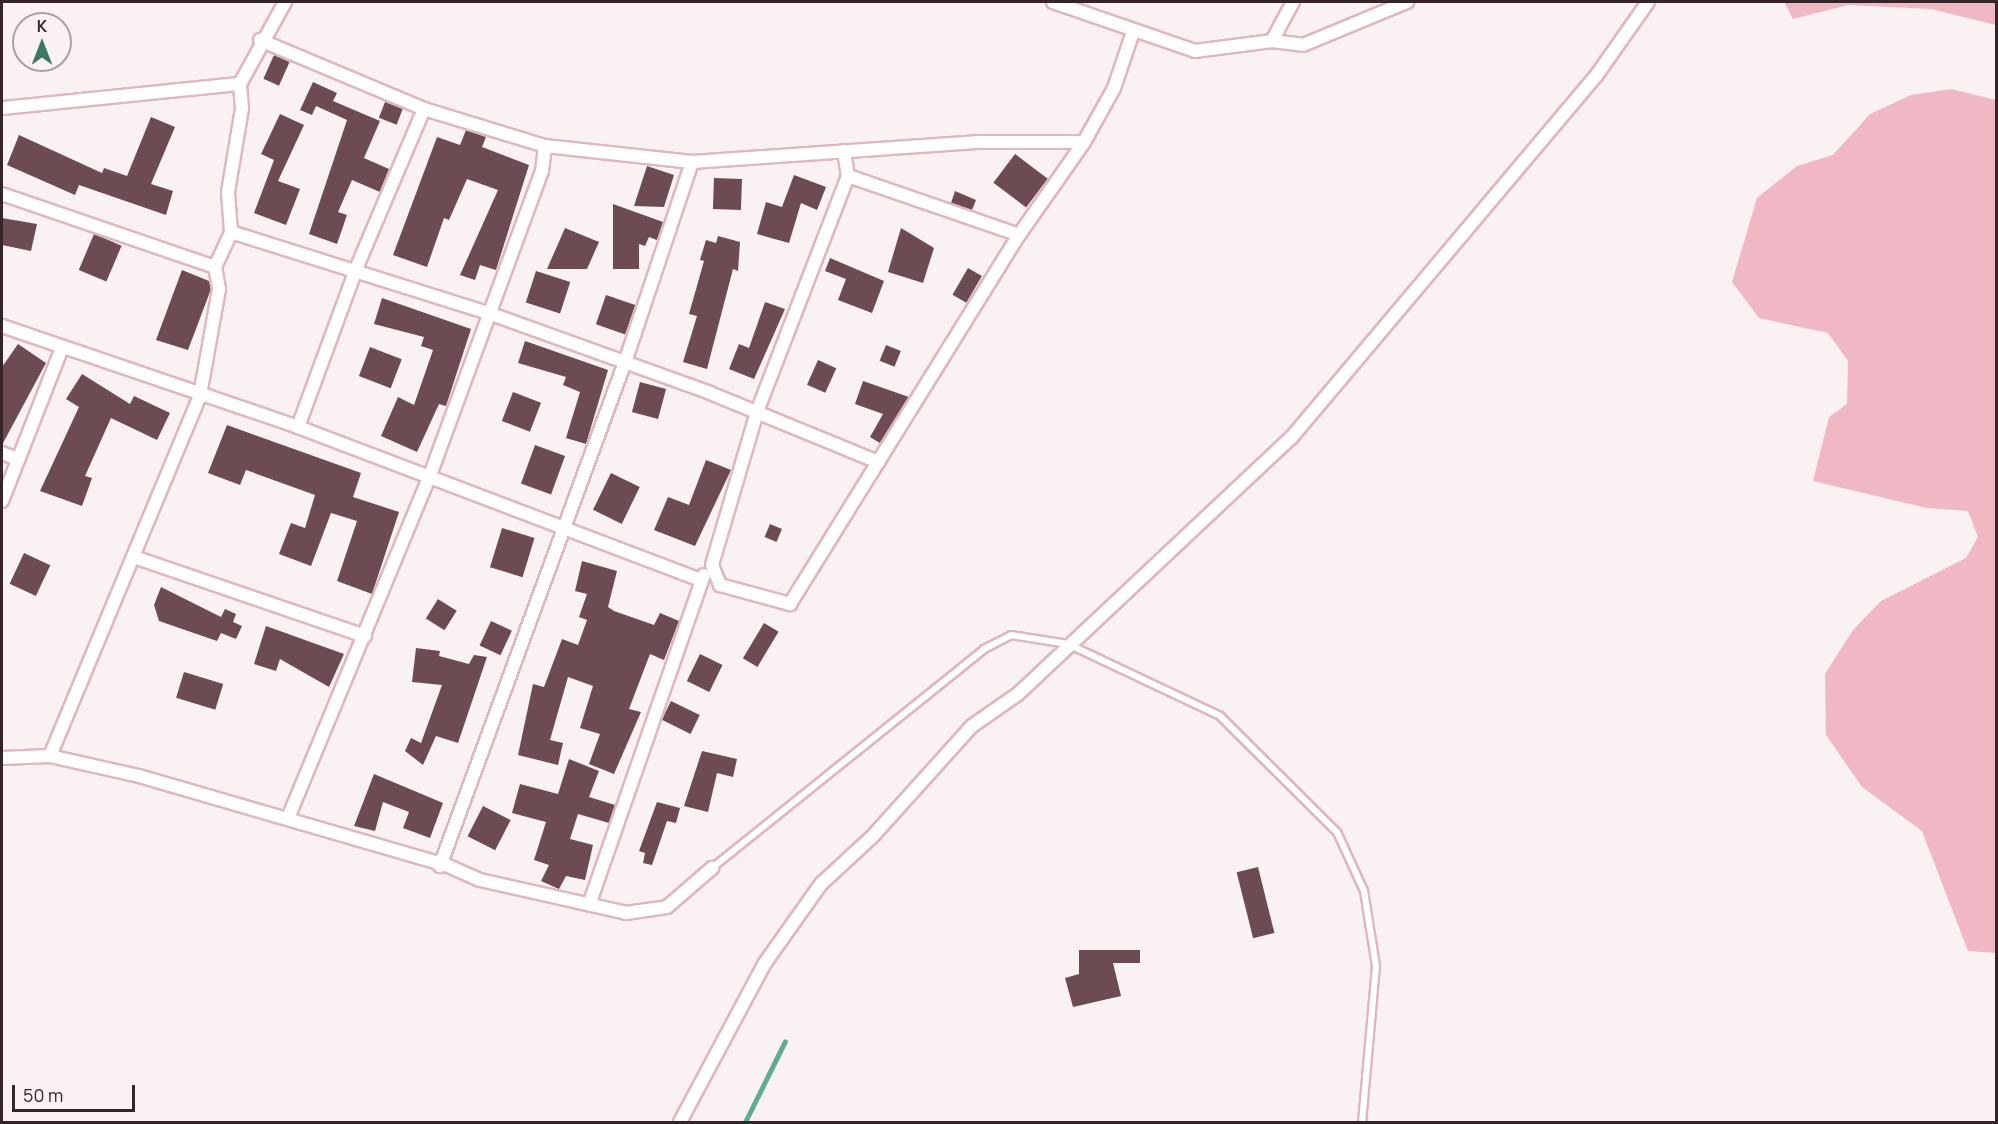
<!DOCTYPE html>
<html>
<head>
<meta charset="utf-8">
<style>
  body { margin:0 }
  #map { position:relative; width:1998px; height:1124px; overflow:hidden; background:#faf1f3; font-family:Manrope,sans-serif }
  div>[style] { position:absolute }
  .green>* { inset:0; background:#f0b7c4 }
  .stream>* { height:5px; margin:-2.5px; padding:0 2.5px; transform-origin:2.5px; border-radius:2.5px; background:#5fae91 }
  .building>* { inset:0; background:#6d4b53; transform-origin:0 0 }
  .roads { filter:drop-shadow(2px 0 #dfb7bf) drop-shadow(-2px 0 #dfb7bf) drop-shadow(0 2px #dfb7bf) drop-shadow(0 -2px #dfb7bf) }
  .service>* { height:6px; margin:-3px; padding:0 3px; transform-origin:3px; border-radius:3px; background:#fff }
  .minor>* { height:12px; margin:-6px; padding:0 6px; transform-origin:6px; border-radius:6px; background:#fff }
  span { translate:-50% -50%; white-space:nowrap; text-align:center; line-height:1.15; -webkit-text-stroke:6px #faf1f3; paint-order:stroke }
  .frame { position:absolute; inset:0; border:3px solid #352529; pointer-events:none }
  .north { position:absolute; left:12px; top:12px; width:60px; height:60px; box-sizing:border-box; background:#faf1f3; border:2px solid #ab9fa2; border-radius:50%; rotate:0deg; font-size:16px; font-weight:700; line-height:24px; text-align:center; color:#352529 }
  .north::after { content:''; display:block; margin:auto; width:21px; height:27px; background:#3c7862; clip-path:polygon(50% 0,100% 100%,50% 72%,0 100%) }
  .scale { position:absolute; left:12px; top:1085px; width:123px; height:27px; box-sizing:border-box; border:3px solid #352529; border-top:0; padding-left:8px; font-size:18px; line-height:21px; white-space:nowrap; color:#352529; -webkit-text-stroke:4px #faf1f3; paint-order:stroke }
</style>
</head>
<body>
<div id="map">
  <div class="green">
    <div style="clip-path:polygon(1784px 2px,1996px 2px,1996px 25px,1931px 9px,1848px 5px,1793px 19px)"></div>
    <div style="clip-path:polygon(1951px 89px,1996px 100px,1996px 953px,1968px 951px,1922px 831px,1862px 787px,1826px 735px,1825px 674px,1853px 630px,1881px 601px,1966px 558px,1978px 537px,1968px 511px,1927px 508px,1813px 481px,1829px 417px,1847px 404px,1848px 361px,1828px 333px,1759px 318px,1732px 282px,1757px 198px,1797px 166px,1833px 155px,1870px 114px,1911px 95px)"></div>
  </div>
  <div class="stream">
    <div style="left:745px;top:1122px;width:90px;rotate:-63.7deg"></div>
  </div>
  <div class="building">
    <div style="left:274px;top:55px;width:17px;height:26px;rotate:24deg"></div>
    <div style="clip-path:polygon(313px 82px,337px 93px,333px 101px,380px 121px,364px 158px,389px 169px,380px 192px,352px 180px,338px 212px,347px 215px,337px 244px,309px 234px,347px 120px,316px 106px,312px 115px,300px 110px)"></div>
    <div style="left:385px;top:102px;width:19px;height:17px;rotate:21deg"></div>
    <div style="clip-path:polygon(280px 114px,304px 125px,278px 181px,300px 189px,286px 225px,254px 213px,274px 160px,261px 154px)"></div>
    <div style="clip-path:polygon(151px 117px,175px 127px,151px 184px,173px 191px,166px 215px,79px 185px,75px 195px,7px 165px,19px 135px,102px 173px,104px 168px,127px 176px)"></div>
    <div style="clip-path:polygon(466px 130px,486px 137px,482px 147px,529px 165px,496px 270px,480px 265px,475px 280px,460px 275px,498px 190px,467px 179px,449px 220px,444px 218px,427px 267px,393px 255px,437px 137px,460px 145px)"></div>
    <div style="left:1015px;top:154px;width:41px;height:36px;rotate:37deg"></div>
    <div style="clip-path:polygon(647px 166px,674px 175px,664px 207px,634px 206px)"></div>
    <div style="clip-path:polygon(794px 175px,826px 187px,817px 210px,801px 203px,789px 243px,757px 234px,766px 202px,782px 207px)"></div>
    <div style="left:714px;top:178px;width:28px;height:31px;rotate:2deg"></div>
    <div style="clip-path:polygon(955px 191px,976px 200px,972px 210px,951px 203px)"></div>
    <div style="clip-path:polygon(613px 204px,663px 222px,657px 240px,649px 237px,645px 246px,639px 244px,639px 269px,613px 269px)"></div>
    <div style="clip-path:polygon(2px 218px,37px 224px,31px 251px,2px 245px)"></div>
    <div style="clip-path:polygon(565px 228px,599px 242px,587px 269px,547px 269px)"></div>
    <div style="clip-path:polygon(901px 228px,934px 248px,923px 283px,888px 272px)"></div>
    <div style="left:94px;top:234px;width:30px;height:39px;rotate:23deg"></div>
    <div style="clip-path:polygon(718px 236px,740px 242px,738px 271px,733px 269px,707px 369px,683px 362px,697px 316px,689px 314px,704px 261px,700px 260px,706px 240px,716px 243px)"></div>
    <div style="clip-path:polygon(830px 258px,884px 281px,872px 313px,838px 300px,846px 279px,825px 271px)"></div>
    <div style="left:968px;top:268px;width:16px;height:31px;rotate:30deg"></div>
    <div style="clip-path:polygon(182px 270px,209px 281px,211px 289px,188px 350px,156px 340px)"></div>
    <div style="left:536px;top:271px;width:36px;height:33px;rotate:18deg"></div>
    <div style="left:606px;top:295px;width:31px;height:31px;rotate:19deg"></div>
    <div style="clip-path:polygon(382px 298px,471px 329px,446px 406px,439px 404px,417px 452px,381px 436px,398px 397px,414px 405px,433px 350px,421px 346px,424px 337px,374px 324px)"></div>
    <div style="clip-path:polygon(765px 302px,785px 309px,754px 379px,729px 369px,739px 344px,749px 348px)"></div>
    <div style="clip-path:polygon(525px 341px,608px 370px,586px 444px,566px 438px,580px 392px,563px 385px,566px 377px,518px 363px)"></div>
    <div style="clip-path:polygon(18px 344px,46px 363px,2px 445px,2px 367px)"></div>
    <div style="left:886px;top:345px;width:16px;height:17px;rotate:22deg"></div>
    <div style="left:370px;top:347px;width:34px;height:31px;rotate:21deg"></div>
    <div style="left:818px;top:360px;width:20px;height:27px;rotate:24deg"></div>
    <div style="clip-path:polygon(82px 374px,130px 404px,134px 396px,170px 413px,157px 440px,111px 418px,85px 476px,92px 478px,82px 506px,40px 491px,79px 407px,66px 399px)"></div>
    <div style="clip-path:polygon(863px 381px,909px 397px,880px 443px,870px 437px,883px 414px,855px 404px)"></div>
    <div style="left:640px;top:382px;width:27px;height:31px;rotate:15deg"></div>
    <div style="left:513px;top:392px;width:30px;height:31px;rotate:21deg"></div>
    <div style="clip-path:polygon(227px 425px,361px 473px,353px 497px,399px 512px,372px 594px,337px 581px,357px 521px,331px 513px,311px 566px,279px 554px,291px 523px,305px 528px,315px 495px,246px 470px,240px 485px,208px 473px)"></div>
    <div style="left:535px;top:445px;width:32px;height:41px;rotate:20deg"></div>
    <div style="clip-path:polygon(706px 460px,731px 470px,695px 546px,654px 530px,668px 497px,689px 505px)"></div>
    <div style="left:611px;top:473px;width:32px;height:41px;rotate:26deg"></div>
    <div style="left:770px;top:524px;width:13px;height:14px;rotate:23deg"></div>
    <div style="left:502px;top:528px;width:34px;height:41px;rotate:17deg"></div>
    <div style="left:24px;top:553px;width:29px;height:34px;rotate:25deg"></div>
    <div style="clip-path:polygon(582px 561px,617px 571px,608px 607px,614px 611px,654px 625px,660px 613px,679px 621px,664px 660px,650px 654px,629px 709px,641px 712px,614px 774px,589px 764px,600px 734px,580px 728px,593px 686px,568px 677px,550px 740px,563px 743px,558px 765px,518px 755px,533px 684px,544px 687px,562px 639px,578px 645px,587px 620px,579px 617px,587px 594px,575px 591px)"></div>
    <div style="clip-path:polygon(161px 587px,221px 617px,225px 609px,236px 614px,233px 622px,242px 626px,236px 639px,221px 633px,217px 641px,159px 621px,154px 605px)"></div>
    <div style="left:438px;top:599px;width:22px;height:23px;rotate:32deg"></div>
    <div style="left:491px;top:621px;width:23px;height:27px;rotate:25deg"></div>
    <div style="left:764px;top:623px;width:17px;height:41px;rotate:31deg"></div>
    <div style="clip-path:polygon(266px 626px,344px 654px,329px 687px,280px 659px,276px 671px,254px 664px)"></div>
    <div style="clip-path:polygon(416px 648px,440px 651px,439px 656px,469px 664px,474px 655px,487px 657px,458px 743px,436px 736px,423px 765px,405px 751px,411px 738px,421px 743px,442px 685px,412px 682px)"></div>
    <div style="left:700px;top:654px;width:25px;height:30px;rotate:26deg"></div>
    <div style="left:184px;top:672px;width:41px;height:27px;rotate:17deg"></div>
    <div style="left:671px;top:701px;width:32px;height:21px;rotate:26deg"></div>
    <div style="clip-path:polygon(702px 751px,737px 759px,733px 777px,717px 773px,708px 812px,684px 806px)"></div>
    <div style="clip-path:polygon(569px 759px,599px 771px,589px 797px,615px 805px,609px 823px,578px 814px,570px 839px,593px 845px,585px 880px,566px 876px,559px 889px,541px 881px,549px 865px,534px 860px,546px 822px,512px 813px,520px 784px,558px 794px)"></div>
    <div style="clip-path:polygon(374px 774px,443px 803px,430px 838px,403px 828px,409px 812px,383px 802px,375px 831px,354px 826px)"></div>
    <div style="clip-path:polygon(657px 802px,680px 808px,676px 823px,667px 821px,652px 865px,643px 863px,645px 853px,639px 851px)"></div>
    <div style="left:483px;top:806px;width:31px;height:34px;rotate:27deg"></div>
    <div style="left:1258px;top:867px;width:68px;height:22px;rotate:76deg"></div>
    <div style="clip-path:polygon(1079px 950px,1140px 950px,1140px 963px,1113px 963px,1121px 996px,1073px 1007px,1065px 978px,1079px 974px)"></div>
  </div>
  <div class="roads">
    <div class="service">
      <div style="left:712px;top:868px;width:349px;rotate:-38.8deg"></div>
      <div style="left:984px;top:649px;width:30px;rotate:-27deg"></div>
      <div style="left:1011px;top:635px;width:58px;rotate:9deg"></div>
      <div style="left:1068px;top:644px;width:168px;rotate:25.3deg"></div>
      <div style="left:1220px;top:716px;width:165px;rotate:44.8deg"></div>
      <div style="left:1337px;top:832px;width:65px;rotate:65.4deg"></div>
      <div style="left:1364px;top:891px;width:76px;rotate:80.9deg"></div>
      <div style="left:1376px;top:966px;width:157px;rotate:95.1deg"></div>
    </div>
    <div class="minor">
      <div style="left:1053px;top:2px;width:150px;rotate:19deg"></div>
      <div style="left:1195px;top:51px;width:78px;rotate:-7.4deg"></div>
      <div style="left:1272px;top:41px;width:31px;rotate:7deg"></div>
      <div style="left:1303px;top:45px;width:113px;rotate:-22.5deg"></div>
      <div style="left:260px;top:40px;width:178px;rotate:22.8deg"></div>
      <div style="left:424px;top:109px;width:127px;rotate:17deg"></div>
      <div style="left:545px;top:146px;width:148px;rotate:6.2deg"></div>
      <div style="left:692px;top:162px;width:211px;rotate:108.5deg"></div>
      <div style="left:625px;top:362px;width:537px;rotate:110.16deg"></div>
      <div style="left:1272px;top:41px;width:44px;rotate:-61.7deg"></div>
      <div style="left:2px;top:108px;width:239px;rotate:-5.8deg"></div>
      <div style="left:844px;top:151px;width:25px;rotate:81deg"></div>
      <div style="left:848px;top:176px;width:253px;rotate:111.1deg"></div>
      <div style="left:757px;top:412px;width:159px;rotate:106.4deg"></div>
      <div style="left:712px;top:565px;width:22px;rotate:68deg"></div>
      <div style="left:720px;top:585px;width:73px;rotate:15.2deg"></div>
      <div style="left:790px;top:604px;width:434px;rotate:-58.2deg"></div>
      <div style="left:1019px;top:235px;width:113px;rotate:-55deg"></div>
      <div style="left:1084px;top:142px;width:62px;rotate:-60.9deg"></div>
      <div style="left:1114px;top:88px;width:59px;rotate:-71.3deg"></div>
      <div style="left:692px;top:162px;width:285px;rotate:-4deg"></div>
      <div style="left:976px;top:142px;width:108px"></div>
      <div style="left:848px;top:176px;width:181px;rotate:19deg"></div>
      <div style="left:2px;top:194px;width:225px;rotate:18.9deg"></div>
      <div style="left:231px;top:232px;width:273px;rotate:17.5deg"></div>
      <div style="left:491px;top:314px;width:233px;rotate:19.8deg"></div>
      <div style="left:710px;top:393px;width:182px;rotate:22.3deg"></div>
      <div style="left:2px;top:326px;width:313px;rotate:18.8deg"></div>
      <div style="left:298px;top:427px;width:430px;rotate:20.8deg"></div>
      <div style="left:298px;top:427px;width:168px;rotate:-69.8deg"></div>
      <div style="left:356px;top:269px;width:174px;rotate:-67deg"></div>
      <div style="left:2px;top:453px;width:17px;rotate:21deg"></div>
      <div style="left:2px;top:501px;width:164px;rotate:-68.6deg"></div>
      <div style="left:137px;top:558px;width:241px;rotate:18.9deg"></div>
      <div style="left:50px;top:756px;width:391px;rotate:-67.4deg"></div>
      <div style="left:200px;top:395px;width:108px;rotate:-79.8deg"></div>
      <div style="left:219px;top:289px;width:22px;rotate:-100deg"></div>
      <div style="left:215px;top:267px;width:38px;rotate:-65deg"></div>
      <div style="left:231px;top:232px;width:40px;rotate:-94.3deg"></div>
      <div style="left:228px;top:192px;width:85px;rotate:-80.5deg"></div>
      <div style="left:242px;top:108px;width:24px;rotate:-95deg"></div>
      <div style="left:240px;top:84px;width:94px;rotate:-61.2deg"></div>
      <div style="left:2px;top:758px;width:48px;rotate:-2.4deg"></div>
      <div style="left:50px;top:756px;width:91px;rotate:12.7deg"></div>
      <div style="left:139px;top:776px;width:320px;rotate:16.2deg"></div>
      <div style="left:446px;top:865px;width:37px;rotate:24deg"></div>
      <div style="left:480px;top:880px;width:150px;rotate:12.7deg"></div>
      <div style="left:626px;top:913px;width:41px;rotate:-8.3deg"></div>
      <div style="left:667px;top:907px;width:60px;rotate:-40.9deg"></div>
      <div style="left:288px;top:818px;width:368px;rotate:-67.5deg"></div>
      <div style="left:429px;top:478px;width:327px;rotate:-69.8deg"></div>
      <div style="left:542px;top:171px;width:25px;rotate:-83deg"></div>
      <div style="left:590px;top:902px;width:346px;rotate:-70.8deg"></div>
      <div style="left:680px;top:1122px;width:180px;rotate:-61.9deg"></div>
      <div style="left:765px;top:963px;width:97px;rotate:-54.7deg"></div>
      <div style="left:821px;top:884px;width:69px;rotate:-42.7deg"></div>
      <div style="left:872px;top:837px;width:149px;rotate:-48deg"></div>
      <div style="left:972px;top:726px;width:56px;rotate:-34.8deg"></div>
      <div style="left:1018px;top:694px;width:374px;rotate:-43.2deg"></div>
      <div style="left:1291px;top:438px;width:473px;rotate:-49.9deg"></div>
      <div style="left:1596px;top:76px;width:90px;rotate:-54.9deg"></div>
    </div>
  </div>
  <div class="frame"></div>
  <div class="north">K</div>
  <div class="scale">50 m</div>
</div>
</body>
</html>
